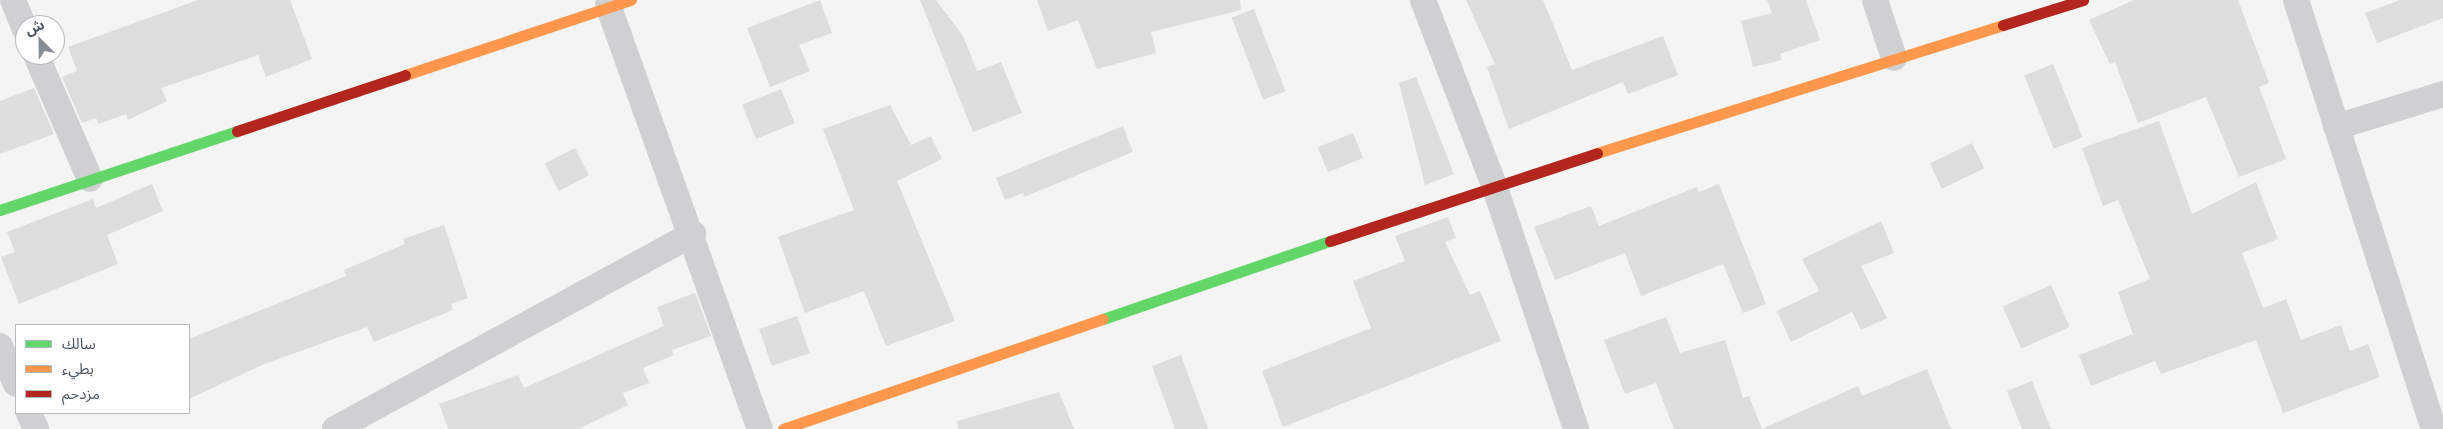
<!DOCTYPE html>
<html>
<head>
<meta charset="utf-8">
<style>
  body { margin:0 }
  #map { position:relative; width:2443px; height:429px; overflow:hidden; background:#f4f4f4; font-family:"Titillium Web","Noto Sans Arabic",sans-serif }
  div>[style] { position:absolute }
  .building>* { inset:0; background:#ddddde; transform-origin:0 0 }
  .street>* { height:26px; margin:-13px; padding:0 13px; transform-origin:13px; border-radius:13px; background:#ced0d2 }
  .fast>* { height:11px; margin:-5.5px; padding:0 5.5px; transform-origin:5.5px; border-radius:5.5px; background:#63d668 }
  .slow>* { height:11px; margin:-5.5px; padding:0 5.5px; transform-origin:5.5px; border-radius:5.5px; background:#ff974d }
  .jam>* { height:11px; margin:-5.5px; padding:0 5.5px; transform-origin:5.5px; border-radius:5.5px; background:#b3261e }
  span { translate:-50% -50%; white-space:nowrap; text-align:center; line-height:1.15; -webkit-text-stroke:4.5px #fff; paint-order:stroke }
  .legend { position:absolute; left:15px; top:324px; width:175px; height:90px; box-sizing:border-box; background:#fff; border:1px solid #b7bbc0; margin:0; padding:6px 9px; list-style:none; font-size:15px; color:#4a5661 }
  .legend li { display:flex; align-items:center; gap:10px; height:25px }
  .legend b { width:25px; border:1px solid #b7bbc0 }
  .north { position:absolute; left:15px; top:15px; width:50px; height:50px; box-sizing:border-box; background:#fff; border:1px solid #b7bbc0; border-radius:50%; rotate:337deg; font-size:14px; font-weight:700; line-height:20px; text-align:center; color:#4a5661 }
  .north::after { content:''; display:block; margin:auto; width:18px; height:22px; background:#868d94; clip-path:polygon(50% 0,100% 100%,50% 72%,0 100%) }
</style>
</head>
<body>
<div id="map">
  <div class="building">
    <div style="clip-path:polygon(198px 0,290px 0,312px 59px,266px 77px,258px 55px,161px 88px,167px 101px,128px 120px,126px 114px,99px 124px,96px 118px,82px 123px,62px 77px,77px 71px,68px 47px)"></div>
    <div style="clip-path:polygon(820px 0,832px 33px,799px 45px,810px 71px,770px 87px,747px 28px)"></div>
    <div style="clip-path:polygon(920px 0,936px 0,963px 36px,977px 71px,1001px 62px,1022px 113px,973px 132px)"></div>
    <div style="clip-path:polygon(1037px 0,1240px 0,1241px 10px,1151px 32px,1156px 53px,1097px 69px,1078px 20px,1048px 31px)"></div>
    <div style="clip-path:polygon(1466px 0,1543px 0,1572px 70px,1663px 36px,1678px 75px,1628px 94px,1623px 82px,1509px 129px,1487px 67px,1495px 64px)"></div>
    <div style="clip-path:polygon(1767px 0,1806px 0,1820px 40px,1780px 54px,1782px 60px,1753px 67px,1741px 21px,1772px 13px)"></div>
    <div style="clip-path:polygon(2134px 0,2238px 0,2269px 83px,2259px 87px,2286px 159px,2239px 177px,2206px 97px,2138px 123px,2115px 62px,2110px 64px,2089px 20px)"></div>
    <div style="clip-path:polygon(2400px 0,2443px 0,2443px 18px,2377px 43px,2365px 13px)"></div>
    <div style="left:1254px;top:9px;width:88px;height:24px;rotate:69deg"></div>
    <div style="left:2053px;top:64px;width:79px;height:31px;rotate:68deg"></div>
    <div style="clip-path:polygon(1416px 77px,1454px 174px,1425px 185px,1399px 83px)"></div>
    <div style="clip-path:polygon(34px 88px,54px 134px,0 154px,0 101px)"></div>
    <div style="left:781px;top:89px;width:37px;height:42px;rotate:68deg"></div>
    <div style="clip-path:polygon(890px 105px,911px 145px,931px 136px,942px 159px,897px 181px,955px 321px,886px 346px,864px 291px,805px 313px,778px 237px,854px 210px,823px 129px)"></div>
    <div style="clip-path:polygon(2159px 121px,2192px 214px,2256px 182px,2278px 239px,2242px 253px,2263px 308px,2286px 299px,2301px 340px,2341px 325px,2350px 351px,2368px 344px,2380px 377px,2283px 413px,2256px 340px,2161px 374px,2155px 361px,2091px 386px,2079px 355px,2133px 334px,2118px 292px,2150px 279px,2118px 200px,2103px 206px,2082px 148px)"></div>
    <div style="clip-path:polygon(1123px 126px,1133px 152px,1024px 197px,1023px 193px,1005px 200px,996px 178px)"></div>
    <div style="left:1353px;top:133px;width:27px;height:38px;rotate:68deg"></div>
    <div style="left:1972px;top:143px;width:28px;height:47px;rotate:64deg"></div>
    <div style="left:575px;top:148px;width:31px;height:34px;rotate:63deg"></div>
    <div style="clip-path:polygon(152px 184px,163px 211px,107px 235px,118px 264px,19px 304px,1px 257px,15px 252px,7px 232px,93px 199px,96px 208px)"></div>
    <div style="clip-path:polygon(1719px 184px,1766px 304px,1743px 313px,1723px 264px,1641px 296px,1625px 253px,1555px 280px,1534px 227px,1591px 206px,1599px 226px,1697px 187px,1699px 192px)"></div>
    <div style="clip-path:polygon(1448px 217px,1456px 238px,1445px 242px,1470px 295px,1480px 291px,1501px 341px,1283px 427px,1262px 371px,1371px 328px,1353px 281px,1405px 261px,1395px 236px)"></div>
    <div style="clip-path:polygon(1881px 221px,1894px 253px,1861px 266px,1887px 318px,1861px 330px,1852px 312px,1791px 342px,1777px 311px,1819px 291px,1802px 259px)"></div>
    <div style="clip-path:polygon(444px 225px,468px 298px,451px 304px,453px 310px,374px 342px,367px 327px,262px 365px,189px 399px,189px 339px,346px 276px,344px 270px,405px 244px,403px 239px)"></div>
    <div style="left:2051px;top:285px;width:46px;height:53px;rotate:66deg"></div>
    <div style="clip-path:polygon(695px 293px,711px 336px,672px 350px,674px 355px,643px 368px,649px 383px,623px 393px,628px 405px,579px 429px,448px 429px,439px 404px,518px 375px,524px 388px,664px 326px,657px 307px)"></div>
    <div style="left:797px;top:316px;width:39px;height:40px;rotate:71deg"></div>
    <div style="clip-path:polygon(1666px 317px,1680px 353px,1725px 340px,1743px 398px,1749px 396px,1762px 429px,1858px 386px,1862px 396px,1927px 369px,1951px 429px,1674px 429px,1656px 383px,1625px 394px,1604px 340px)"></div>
    <div style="clip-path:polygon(1181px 355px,1208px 429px,1175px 429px,1152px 366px)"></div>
    <div style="clip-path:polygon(2032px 381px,2051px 429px,2022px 429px,2007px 391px)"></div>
    <div style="clip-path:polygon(1059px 392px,1074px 429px,958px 429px,957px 421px)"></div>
  </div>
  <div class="street">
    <div style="left:13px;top:0;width:31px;rotate:68deg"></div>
    <div style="left:1423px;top:0;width:198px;rotate:69deg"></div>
    <div style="left:1494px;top:185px;width:257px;rotate:71.4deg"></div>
    <div style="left:1875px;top:0;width:61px;rotate:71.9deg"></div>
    <div style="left:2296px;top:0;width:451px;rotate:72.2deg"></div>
    <div style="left:608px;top:5px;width:450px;rotate:70.3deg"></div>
    <div style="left:36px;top:55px;width:135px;rotate:66.5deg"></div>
    <div style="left:2336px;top:127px;width:112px;rotate:-17.1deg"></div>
    <div style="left:0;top:346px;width:41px;rotate:67.2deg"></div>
    <div style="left:29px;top:413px;width:17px;rotate:66deg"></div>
    <div style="left:335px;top:429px;width:408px;rotate:-28.6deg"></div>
  </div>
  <div class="fast">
    <div style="left:0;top:210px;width:250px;rotate:-18.4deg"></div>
    <div style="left:1103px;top:319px;width:240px;rotate:-19deg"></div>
  </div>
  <div class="slow">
    <div style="left:405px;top:75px;width:238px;rotate:-18.4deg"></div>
    <div style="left:1597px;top:153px;width:426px;rotate:-17.5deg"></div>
    <div style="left:783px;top:429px;width:338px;rotate:-19deg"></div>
  </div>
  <div class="jam">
    <div style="left:2003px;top:25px;width:84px;rotate:-17.4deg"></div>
    <div style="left:237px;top:131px;width:177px;rotate:-18.4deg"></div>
    <div style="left:1330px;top:241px;width:281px;rotate:-18.2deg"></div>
  </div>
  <ul class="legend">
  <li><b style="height:6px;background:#63d668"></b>سالك</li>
  <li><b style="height:6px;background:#ff974d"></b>بطيء</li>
  <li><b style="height:6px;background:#b3261e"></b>مزدحم</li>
  </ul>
  <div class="north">ش</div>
</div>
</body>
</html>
